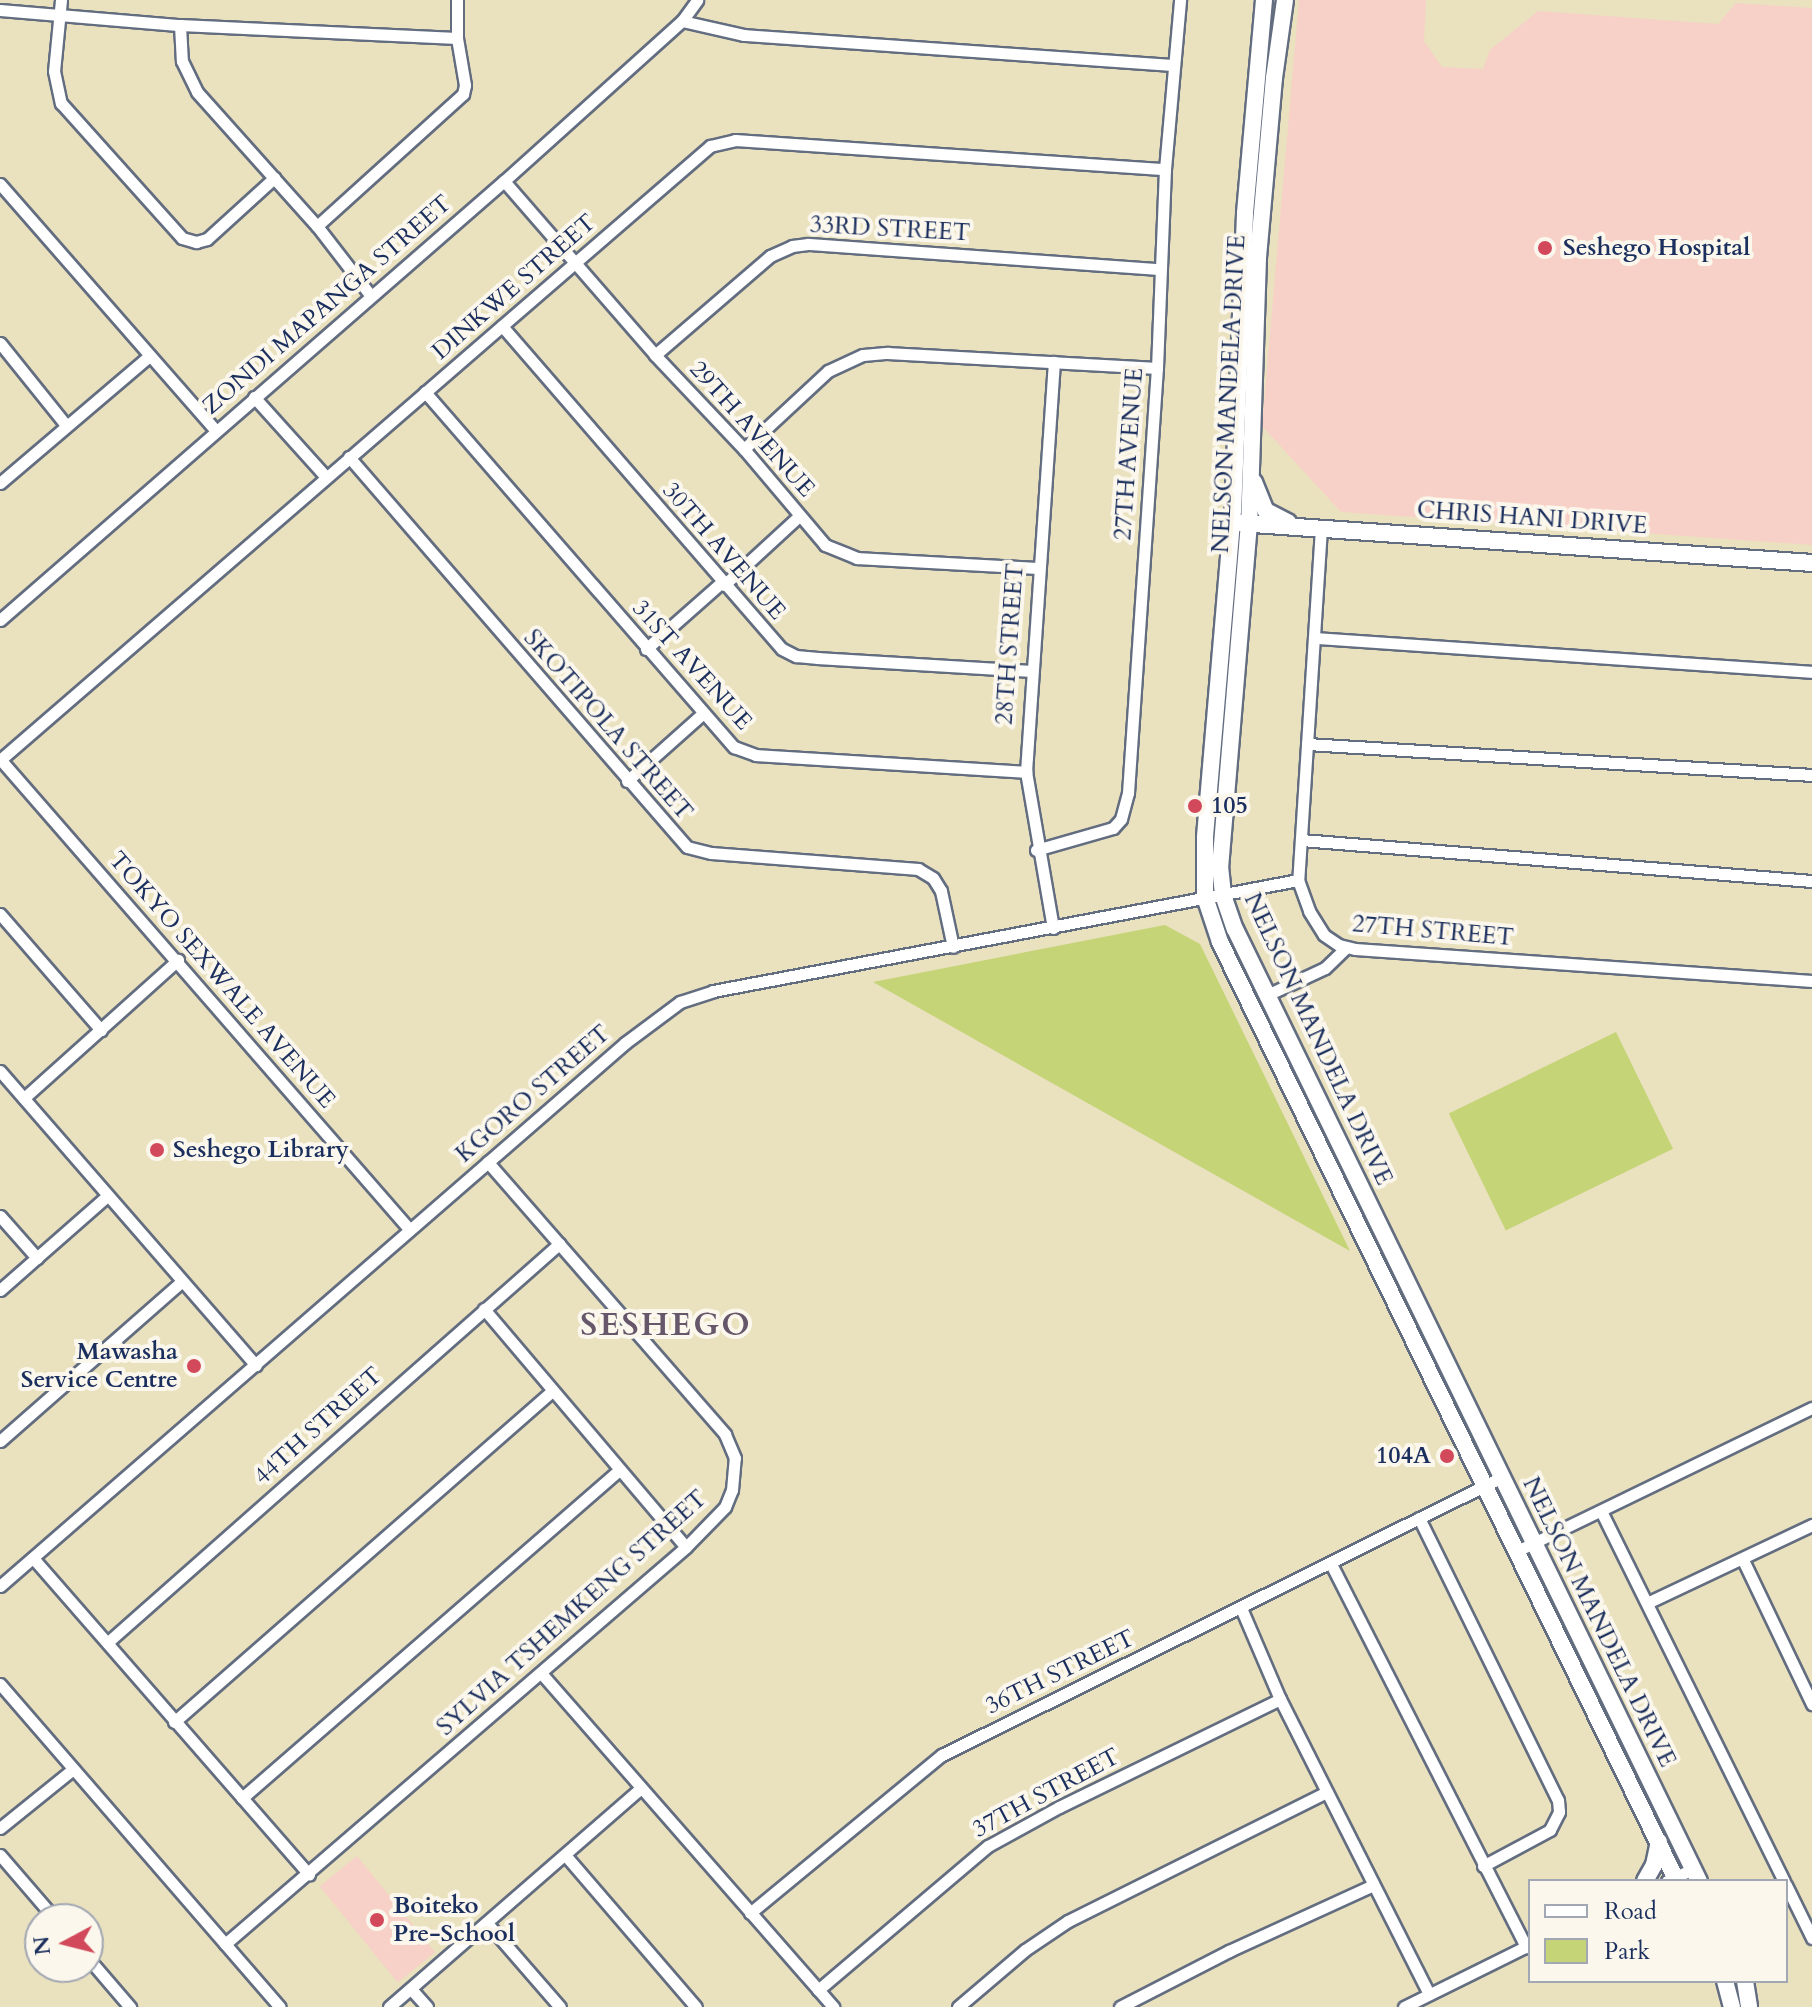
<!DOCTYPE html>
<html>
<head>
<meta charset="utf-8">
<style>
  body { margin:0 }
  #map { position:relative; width:1812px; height:2007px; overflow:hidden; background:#eae1be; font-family:Cardo,serif }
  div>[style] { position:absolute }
  .built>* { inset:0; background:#f7d1c7; transform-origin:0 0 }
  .green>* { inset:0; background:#c4d476; transform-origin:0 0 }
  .roads { filter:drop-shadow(2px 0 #636d80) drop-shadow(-2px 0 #636d80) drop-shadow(0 2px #636d80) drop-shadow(0 -2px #636d80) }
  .street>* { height:11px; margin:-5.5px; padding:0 5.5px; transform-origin:5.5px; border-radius:5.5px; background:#fff }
  .secondary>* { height:16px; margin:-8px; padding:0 8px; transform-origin:8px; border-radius:8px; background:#fff }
  .dots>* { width:22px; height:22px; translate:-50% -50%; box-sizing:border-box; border:4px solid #fbf7ec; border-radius:50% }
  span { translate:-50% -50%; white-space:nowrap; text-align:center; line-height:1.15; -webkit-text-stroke:8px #fbf7ec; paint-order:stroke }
  .street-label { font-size:24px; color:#1b2f5e }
  .poi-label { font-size:24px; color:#1b2f5e; font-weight:700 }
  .left { translate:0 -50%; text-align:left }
  .right { translate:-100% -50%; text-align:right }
  .district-label { font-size:32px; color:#66576b; font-weight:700; letter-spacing:2px }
  .legend { position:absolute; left:1528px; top:1879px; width:260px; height:104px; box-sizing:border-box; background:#fbf7ec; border:2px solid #a1a7b3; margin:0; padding:10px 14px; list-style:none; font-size:24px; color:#1b2f5e }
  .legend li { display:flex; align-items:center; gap:16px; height:40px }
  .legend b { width:40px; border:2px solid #a1a7b3 }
  .north { position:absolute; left:24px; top:1903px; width:80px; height:80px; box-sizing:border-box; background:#fbf7ec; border:2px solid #a1a7b3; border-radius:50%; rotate:263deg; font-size:22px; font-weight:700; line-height:32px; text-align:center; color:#1b2f5e }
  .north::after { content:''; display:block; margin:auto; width:28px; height:36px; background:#d1495b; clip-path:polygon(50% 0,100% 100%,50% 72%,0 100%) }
</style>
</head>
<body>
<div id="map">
  <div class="built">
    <div style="clip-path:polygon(1299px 0,1426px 0,1424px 41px,1442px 67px,1483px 69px,1490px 50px,1538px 11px,1718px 24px,1736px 3px,1812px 8px,1812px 545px,1341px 512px,1262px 426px)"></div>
    <div style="left:357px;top:1856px;width:124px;height:48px;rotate:51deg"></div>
  </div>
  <div class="green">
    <div style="clip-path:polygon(1165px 925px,1200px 944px,1350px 1251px,873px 982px)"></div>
    <div style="left:1616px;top:1032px;width:130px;height:186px;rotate:64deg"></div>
  </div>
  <div class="roads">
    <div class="street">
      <div style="left:61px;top:0;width:71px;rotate:95.6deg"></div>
      <div style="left:54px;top:71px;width:33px;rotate:78deg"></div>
      <div style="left:61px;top:103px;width:181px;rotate:48.1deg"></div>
      <div style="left:182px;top:238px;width:15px;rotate:16deg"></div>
      <div style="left:196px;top:242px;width:11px;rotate:-15deg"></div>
      <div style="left:207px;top:239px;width:91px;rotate:-42.3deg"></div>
      <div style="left:0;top:10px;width:181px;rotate:4.8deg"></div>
      <div style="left:180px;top:25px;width:277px;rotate:2.7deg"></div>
      <div style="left:682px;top:21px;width:64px;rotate:12.7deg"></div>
      <div style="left:744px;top:35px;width:431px;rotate:4deg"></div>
      <div style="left:180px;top:25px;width:36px;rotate:87deg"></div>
      <div style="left:182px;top:61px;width:34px;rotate:64deg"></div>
      <div style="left:197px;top:92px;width:180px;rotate:48.2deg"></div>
      <div style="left:317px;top:226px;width:88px;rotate:52.4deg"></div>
      <div style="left:504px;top:181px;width:230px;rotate:49deg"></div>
      <div style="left:655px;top:355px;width:129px;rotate:46.6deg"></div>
      <div style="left:744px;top:449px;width:126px;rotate:49.8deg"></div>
      <div style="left:825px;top:545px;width:35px;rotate:22deg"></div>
      <div style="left:857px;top:558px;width:180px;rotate:3.2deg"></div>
      <div style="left:0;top:184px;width:327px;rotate:48.8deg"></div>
      <div style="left:317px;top:226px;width:197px;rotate:-42.1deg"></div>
      <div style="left:463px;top:94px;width:9px;rotate:-77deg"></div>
      <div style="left:465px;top:85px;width:48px;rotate:-99.7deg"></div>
      <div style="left:457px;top:38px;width:38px;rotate:-90deg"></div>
      <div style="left:502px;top:326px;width:427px;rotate:49.1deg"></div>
      <div style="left:782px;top:649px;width:16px;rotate:27deg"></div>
      <div style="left:796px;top:656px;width:22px;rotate:5deg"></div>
      <div style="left:818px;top:658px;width:213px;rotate:3.5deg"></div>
      <div style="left:0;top:343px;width:105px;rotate:51.2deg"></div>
      <div style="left:655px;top:355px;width:152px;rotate:-40.7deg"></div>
      <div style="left:770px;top:256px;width:24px;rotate:-24deg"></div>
      <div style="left:792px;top:246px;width:16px;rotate:-7deg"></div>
      <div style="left:808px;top:244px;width:353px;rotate:4.1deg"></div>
      <div style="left:425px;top:392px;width:471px;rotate:49deg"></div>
      <div style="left:734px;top:747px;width:23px;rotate:20deg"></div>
      <div style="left:756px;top:755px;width:271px;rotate:3.6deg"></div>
      <div style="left:254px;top:397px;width:108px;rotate:48deg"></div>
      <div style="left:744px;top:449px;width:115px;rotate:-42.9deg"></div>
      <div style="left:828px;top:371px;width:38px;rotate:-25deg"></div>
      <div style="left:863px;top:355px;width:25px;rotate:-5deg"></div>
      <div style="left:888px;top:353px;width:269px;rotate:3.2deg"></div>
      <div style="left:349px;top:457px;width:516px;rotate:49.09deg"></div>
      <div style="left:687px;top:847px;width:25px;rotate:14deg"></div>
      <div style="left:711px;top:853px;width:208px;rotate:4.4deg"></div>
      <div style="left:918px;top:869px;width:17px;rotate:31deg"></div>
      <div style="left:933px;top:878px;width:15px;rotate:58deg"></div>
      <div style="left:941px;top:891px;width:57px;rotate:77.9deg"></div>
      <div style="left:0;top:483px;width:196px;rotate:-40.4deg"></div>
      <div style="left:1321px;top:528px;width:353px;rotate:93.7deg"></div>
      <div style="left:1298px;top:880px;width:33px;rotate:70deg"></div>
      <div style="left:1309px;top:911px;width:28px;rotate:58deg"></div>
      <div style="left:1324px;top:935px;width:18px;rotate:34deg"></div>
      <div style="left:1339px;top:945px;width:16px;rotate:14deg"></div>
      <div style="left:1355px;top:949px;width:458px;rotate:4deg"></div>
      <div style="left:724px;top:585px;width:102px;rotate:-42.6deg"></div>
      <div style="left:0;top:620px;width:668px;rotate:-41.06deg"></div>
      <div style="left:504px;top:181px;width:239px;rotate:-42deg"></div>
      <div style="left:682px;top:21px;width:26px;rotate:-54deg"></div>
      <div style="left:1316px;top:638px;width:497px;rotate:3.9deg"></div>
      <div style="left:646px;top:649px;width:101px;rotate:-41.4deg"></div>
      <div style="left:1307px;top:744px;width:506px;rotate:3.51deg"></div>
      <div style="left:0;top:759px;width:624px;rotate:48.96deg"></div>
      <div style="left:0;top:760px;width:939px;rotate:-40.85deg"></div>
      <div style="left:710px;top:146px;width:26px;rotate:-13deg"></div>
      <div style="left:735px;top:140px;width:431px;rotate:3.9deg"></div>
      <div style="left:627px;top:781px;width:99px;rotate:-41.7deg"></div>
      <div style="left:1301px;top:840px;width:513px;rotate:4.59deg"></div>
      <div style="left:1036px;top:850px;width:80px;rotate:-15.9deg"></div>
      <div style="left:1113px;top:828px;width:12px;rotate:-48deg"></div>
      <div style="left:1121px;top:819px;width:27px;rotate:-75deg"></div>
      <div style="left:1128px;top:793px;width:426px;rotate:-86.1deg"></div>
      <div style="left:1157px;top:368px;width:199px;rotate:-87.7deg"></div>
      <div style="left:1165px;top:169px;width:170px;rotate:-84.9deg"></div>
      <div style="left:0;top:914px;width:154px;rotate:49deg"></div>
      <div style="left:1053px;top:928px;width:158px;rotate:-99.8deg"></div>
      <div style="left:1026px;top:772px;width:411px;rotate:-86.1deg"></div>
      <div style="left:1267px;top:995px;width:64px;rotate:-25deg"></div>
      <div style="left:1325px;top:968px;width:29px;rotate:-44deg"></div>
      <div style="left:0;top:1071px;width:390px;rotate:49deg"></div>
      <div style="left:24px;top:1098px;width:207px;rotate:-41.9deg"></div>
      <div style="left:0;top:1216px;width:56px;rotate:48.6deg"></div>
      <div style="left:0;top:1290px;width:142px;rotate:-41.3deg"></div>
      <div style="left:484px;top:1309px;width:312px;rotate:49.7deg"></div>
      <div style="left:0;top:1441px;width:242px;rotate:-41.3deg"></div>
      <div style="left:1601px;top:1511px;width:413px;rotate:63.7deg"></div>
      <div style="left:1419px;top:1518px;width:314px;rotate:63.8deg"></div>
      <div style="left:1558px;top:1800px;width:12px;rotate:85deg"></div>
      <div style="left:1559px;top:1812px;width:20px;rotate:117deg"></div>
      <div style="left:1550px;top:1830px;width:76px;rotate:151.8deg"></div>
      <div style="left:1517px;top:1551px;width:328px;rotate:-25.9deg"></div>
      <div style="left:33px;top:1558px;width:420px;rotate:48.9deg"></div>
      <div style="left:1743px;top:1560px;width:160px;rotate:64.4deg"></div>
      <div style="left:1331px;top:1564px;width:430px;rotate:63deg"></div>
      <div style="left:0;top:1586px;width:828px;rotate:-40.98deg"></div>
      <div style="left:625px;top:1043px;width:69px;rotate:-36.7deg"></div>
      <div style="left:680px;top:1002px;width:35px;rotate:-18deg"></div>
      <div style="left:713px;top:991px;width:595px;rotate:-10.74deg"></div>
      <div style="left:1647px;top:1603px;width:183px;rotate:-25.3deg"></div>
      <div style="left:1241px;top:1608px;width:99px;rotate:66.8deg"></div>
      <div style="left:1280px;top:1699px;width:330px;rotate:63.2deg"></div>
      <div style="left:108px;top:1642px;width:602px;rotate:-41.43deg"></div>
      <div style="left:541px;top:1673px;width:444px;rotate:48.8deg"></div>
      <div style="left:0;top:1684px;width:427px;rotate:49.1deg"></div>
      <div style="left:174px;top:1722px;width:502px;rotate:-41.21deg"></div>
      <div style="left:242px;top:1798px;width:500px;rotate:-41deg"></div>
      <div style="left:0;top:1828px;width:94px;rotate:-38.9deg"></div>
      <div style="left:0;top:1855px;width:84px;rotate:49.3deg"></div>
      <div style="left:566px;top:1856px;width:199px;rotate:49.3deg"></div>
      <div style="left:1667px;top:1881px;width:29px;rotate:-25deg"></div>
      <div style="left:1786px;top:1885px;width:59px;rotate:63.9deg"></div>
      <div style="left:750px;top:1913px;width:249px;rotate:-39.5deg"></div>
      <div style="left:942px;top:1755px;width:625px;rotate:-26.4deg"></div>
      <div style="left:487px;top:1923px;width:111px;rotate:49deg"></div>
      <div style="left:225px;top:1944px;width:608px;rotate:-40.73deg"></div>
      <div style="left:686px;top:1547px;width:56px;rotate:-45.7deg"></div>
      <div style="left:725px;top:1507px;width:18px;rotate:-68deg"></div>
      <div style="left:732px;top:1490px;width:32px;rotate:-85deg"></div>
      <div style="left:735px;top:1458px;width:26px;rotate:-113deg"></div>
      <div style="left:725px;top:1434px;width:361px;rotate:-131.1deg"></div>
      <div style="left:88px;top:1958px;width:65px;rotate:49.4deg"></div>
      <div style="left:411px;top:1989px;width:24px;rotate:48deg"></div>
      <div style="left:818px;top:1990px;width:223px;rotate:-40.3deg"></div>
      <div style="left:988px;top:1846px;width:81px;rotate:-28.8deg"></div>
      <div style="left:1059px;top:1807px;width:246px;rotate:-26deg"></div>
      <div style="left:389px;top:2007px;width:334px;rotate:-41deg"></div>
      <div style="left:958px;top:2007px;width:88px;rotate:-40.4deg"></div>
      <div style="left:1025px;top:1950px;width:52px;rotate:-34deg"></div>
      <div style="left:1068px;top:1921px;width:287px;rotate:-26.5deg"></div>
      <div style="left:1120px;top:2007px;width:123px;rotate:-27.2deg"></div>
      <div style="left:1229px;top:1951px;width:158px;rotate:-24.6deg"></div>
      <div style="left:1404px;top:2007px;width:140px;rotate:-26.4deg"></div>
    </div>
    <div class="secondary">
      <div style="left:1264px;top:0;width:215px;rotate:95.1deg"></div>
      <div style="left:1245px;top:214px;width:296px;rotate:92.3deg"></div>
      <div style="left:1233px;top:510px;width:329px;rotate:94.9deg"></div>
      <div style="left:1205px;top:838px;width:59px;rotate:90deg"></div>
      <div style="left:1205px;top:897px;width:47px;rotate:71.6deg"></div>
      <div style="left:1220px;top:942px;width:1044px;rotate:64.05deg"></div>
      <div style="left:1285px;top:0;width:79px;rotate:98deg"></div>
      <div style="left:1274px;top:78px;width:181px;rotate:95.1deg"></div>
      <div style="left:1258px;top:258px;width:265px;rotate:91.9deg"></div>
      <div style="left:1249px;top:523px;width:344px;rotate:94.8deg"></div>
      <div style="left:1220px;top:866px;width:29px;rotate:84deg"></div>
      <div style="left:1223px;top:895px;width:36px;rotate:71deg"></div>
      <div style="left:1235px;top:929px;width:1059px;rotate:64.02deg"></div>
      <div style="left:1254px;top:482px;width:31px;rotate:68deg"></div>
      <div style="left:1266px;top:511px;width:25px;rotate:27deg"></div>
      <div style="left:1239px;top:523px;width:574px;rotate:3.99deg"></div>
      <div style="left:1645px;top:1881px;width:18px;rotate:-61deg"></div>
      <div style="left:1654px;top:1865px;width:24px;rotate:-78deg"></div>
      <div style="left:1725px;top:1981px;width:27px;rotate:75deg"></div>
      <div style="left:1745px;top:1981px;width:26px;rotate:81deg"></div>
    </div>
  </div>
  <div class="dots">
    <div style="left:1545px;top:248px;background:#d1495b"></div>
    <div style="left:1195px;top:806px;background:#d1495b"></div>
    <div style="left:157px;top:1150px;background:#d1495b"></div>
    <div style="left:194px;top:1366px;background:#d1495b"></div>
    <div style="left:1447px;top:1456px;background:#d1495b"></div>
    <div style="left:377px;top:1920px;background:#d1495b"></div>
  </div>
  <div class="street-label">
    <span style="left:890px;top:229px;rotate:3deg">33RD STREET</span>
    <span style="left:514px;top:287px;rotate:-41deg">DINKWE STREET</span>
    <span style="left:327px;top:305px;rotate:-41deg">ZONDI MAPANGA STREET</span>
    <span style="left:1229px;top:394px;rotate:-87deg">NELSON MANDELA DRIVE</span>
    <span style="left:752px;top:429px;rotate:48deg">29TH AVENUE</span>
    <span style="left:1129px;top:454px;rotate:-86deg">27TH AVENUE</span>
    <span style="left:1532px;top:518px;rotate:4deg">CHRIS HANI DRIVE</span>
    <span style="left:724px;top:551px;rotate:49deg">30TH AVENUE</span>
    <span style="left:1010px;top:644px;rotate:-86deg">28TH STREET</span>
    <span style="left:692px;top:665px;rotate:48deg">31ST AVENUE</span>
    <span style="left:608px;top:725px;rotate:49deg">SKOTIPOLA STREET</span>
    <span style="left:1433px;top:931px;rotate:5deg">27TH STREET</span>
    <span style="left:222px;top:980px;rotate:49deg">TOKYO SEXWALE AVENUE</span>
    <span style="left:1318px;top:1039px;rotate:65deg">NELSON MANDELA DRIVE</span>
    <span style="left:533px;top:1094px;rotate:-41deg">KGORO STREET</span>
    <span style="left:318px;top:1426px;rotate:-42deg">44TH STREET</span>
    <span style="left:572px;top:1613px;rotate:-42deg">SYLVIA TSHEMKENG STREET</span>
    <span style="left:1599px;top:1622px;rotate:64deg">NELSON MANDELA DRIVE</span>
    <span style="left:1060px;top:1672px;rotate:-26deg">36TH STREET</span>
    <span style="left:1046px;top:1793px;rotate:-28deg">37TH STREET</span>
  </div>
  <div class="poi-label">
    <span class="left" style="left:1563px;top:248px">Seshego Hospital</span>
    <span class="left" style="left:1211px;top:806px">105</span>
    <span class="left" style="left:173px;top:1150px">Seshego Library</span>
    <span class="right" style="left:178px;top:1366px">Mawasha<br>Service Centre</span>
    <span class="right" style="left:1431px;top:1456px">104A</span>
    <span class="left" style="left:393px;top:1920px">Boiteko<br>Pre-School</span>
  </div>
  <div class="district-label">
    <span style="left:666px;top:1325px">SESHEGO</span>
  </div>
  <ul class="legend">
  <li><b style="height:10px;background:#fff"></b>Road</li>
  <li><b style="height:22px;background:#c4d476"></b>Park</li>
  </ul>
  <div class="north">N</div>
</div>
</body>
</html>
